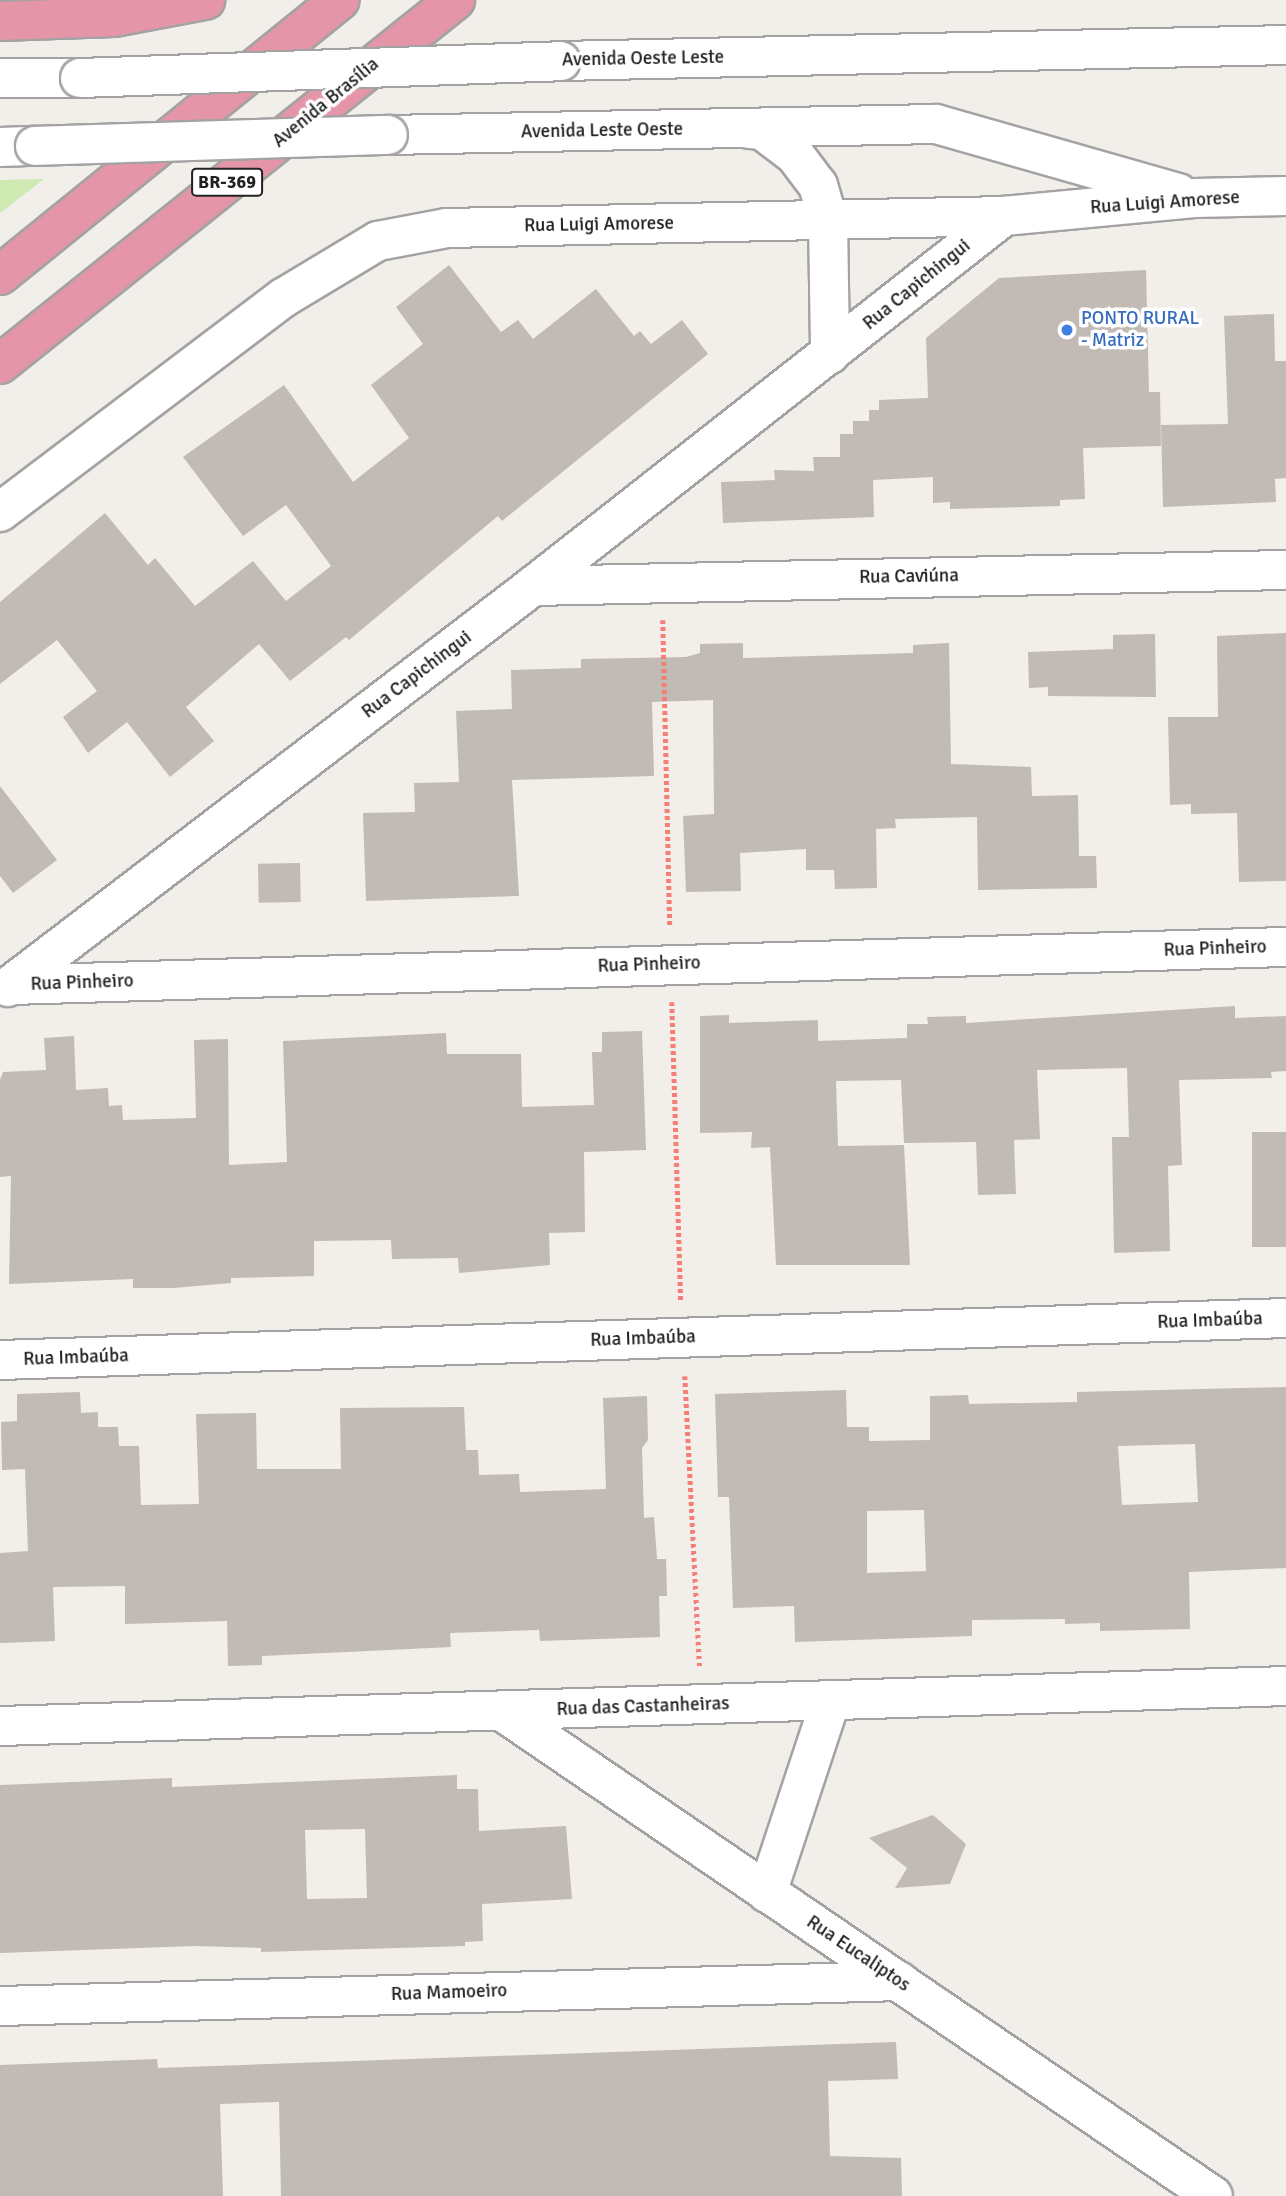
<!DOCTYPE html>
<html>
<head>
<meta charset="utf-8">
<style>
  body { margin:0 }
  #map { position:relative; width:1286px; height:2196px; overflow:hidden; background:#f2eee9; font-family:Signika,sans-serif }
  div>[style] { position:absolute }
  .grass>* { inset:0; background:#cfe9b2 }
  .building>* { inset:0; background:#c2bab5; transform-origin:0 0 }
  .path>* { height:4.5px; margin-top:-2.25px; transform-origin:0; background:repeating-linear-gradient(90deg,#f57e77 0 3.5px,transparent 0 7px) }
  .roads { filter:drop-shadow(2px 0 #a3a3a3) drop-shadow(-2px 0 #a3a3a3) drop-shadow(0 2px #a3a3a3) drop-shadow(0 -2px #a3a3a3) }
  .minor>* { height:38px; margin:-19px; padding:0 19px; transform-origin:19px; border-radius:19px; background:#fff }
  .highway>* { height:38px; margin:-19px; padding:0 19px; transform-origin:19px; border-radius:19px; background:#e495a8 }
  .bridges { filter:drop-shadow(2px 0 #a3a3a3) drop-shadow(-2px 0 #a3a3a3) drop-shadow(0 2px #a3a3a3) drop-shadow(0 -2px #a3a3a3) }
  .minor-bridge>* { height:38px; margin:-19px; padding:0 19px; transform-origin:19px; border-radius:19px; background:#fff }
  .dots>* { width:19px; height:19px; translate:-50% -50%; box-sizing:border-box; border:4px solid #fff; border-radius:50% }
  span { translate:-50% -50%; white-space:nowrap; text-align:center; line-height:1.15; -webkit-text-stroke:7px #fff; paint-order:stroke }
  .shield-label span { padding:2px 5px; background:#fff; border:2px solid; border-radius:5px; -webkit-text-stroke-width:0 }
  .shield-label { font-size:18px; color:#222; font-weight:700 }
  .street-label { font-size:19px; color:#222 }
  .shop-label { font-size:19px; color:#366cbe }
  .left { translate:0 -50%; text-align:left }
</style>
</head>
<body>
<div id="map">
  <div class="grass">
    <div style="clip-path:polygon(44px 179px,0 213px,0 180px)"></div>
  </div>
  <div class="building">
    <div style="clip-path:polygon(449px 265px,501px 332px,518px 320px,533px 339px,596px 289px,634px 336px,640px 331px,651px 344px,682px 320px,708px 354px,502px 521px,498px 516px,349px 640px,346px 637px,290px 681px,259px 644px,186px 707px,214px 741px,170px 777px,127px 722px,88px 753px,63px 717px,97px 691px,57px 640px,0 684px,0 602px,105px 513px,148px 565px,155px 558px,195px 606px,253px 561px,286px 601px,331px 566px,286px 505px,243px 536px,183px 457px,284px 385px,353px 482px,409px 438px,371px 385px,423px 344px,396px 307px)"></div>
    <div style="clip-path:polygon(1146px 270px,1149px 392px,1160px 392px,1161px 446px,1083px 448px,1085px 499px,1060px 500px,1060px 506px,950px 509px,950px 502px,933px 503px,933px 477px,873px 480px,874px 517px,723px 523px,721px 482px,775px 480px,774px 470px,814px 471px,813px 457px,840px 457px,840px 434px,853px 434px,853px 421px,869px 421px,869px 410px,879px 410px,879px 400px,928px 398px,926px 338px,999px 278px)"></div>
    <div style="clip-path:polygon(1274px 314px,1275px 361px,1286px 361px,1286px 478px,1275px 479px,1276px 502px,1163px 507px,1161px 425px,1228px 424px,1224px 316px)"></div>
    <div style="clip-path:polygon(1286px 633px,1286px 881px,1239px 882px,1237px 813px,1191px 814px,1191px 804px,1170px 805px,1168px 717px,1218px 717px,1217px 636px)"></div>
    <div style="clip-path:polygon(1155px 634px,1156px 697px,1048px 696px,1048px 687px,1029px 688px,1028px 652px,1113px 649px,1113px 635px)"></div>
    <div style="clip-path:polygon(743px 643px,743px 658px,913px 653px,913px 645px,949px 643px,951px 764px,1031px 767px,1032px 796px,1078px 795px,1079px 856px,1096px 856px,1097px 888px,978px 890px,977px 817px,895px 819px,896px 828px,876px 829px,877px 888px,835px 889px,834px 870px,806px 870px,806px 849px,740px 853px,741px 891px,686px 892px,683px 816px,714px 814px,713px 700px,652px 702px,654px 776px,512px 780px,519px 896px,366px 901px,363px 813px,415px 812px,414px 783px,459px 782px,456px 711px,512px 709px,511px 670px,581px 668px,581px 659px,686px 657px,700px 653px,700px 644px)"></div>
    <div style="clip-path:polygon(0 786px,57px 860px,13px 893px,0 876px)"></div>
    <div style="left:300px;top:863px;width:39px;height:42px;rotate:89deg"></div>
    <div style="clip-path:polygon(1235px 1006px,1235px 1018px,1286px 1016px,1286px 1071px,1271px 1072px,1272px 1078px,1179px 1080px,1182px 1165px,1168px 1166px,1170px 1251px,1114px 1253px,1112px 1137px,1129px 1137px,1127px 1068px,1037px 1070px,1040px 1139px,1014px 1140px,1016px 1194px,978px 1195px,976px 1142px,904px 1143px,901px 1080px,836px 1081px,838px 1146px,904px 1145px,910px 1265px,776px 1265px,770px 1147px,751px 1148px,752px 1132px,700px 1133px,700px 1016px,729px 1015px,729px 1023px,818px 1020px,818px 1041px,907px 1038px,907px 1024px,928px 1024px,927px 1017px,966px 1016px,966px 1023px)"></div>
    <div style="clip-path:polygon(642px 1031px,646px 1150px,584px 1152px,585px 1232px,549px 1233px,550px 1265px,459px 1273px,458px 1258px,392px 1259px,391px 1240px,314px 1241px,314px 1276px,231px 1278px,231px 1283px,174px 1288px,133px 1288px,133px 1279px,9px 1284px,11px 1176px,0 1177px,0 1080px,3px 1072px,46px 1070px,44px 1038px,74px 1036px,76px 1090px,108px 1088px,109px 1106px,122px 1105px,123px 1120px,196px 1118px,194px 1040px,228px 1039px,229px 1165px,287px 1162px,283px 1041px,446px 1033px,447px 1054px,521px 1054px,522px 1107px,594px 1105px,592px 1052px,602px 1052px,602px 1032px)"></div>
    <div style="left:1286px;top:1132px;width:115px;height:34px;rotate:90deg"></div>
    <div style="clip-path:polygon(evenodd,1286px 1387px,1286px 1568px,1189px 1572px,1190px 1629px,1100px 1631px,1100px 1623px,1065px 1624px,1065px 1619px,972px 1620px,972px 1636px,795px 1642px,794px 1606px,733px 1608px,729px 1497px,718px 1497px,715px 1394px,846px 1390px,847px 1427px,869px 1427px,869px 1441px,930px 1440px,930px 1396px,968px 1395px,969px 1404px,1077px 1402px,1077px 1392px,1286px 1387px,1195px 1444px,1198px 1502px,1122px 1505px,1118px 1446px,1195px 1444px,1286px 1387px,924px 1510px,926px 1571px,867px 1573px,867px 1511px,924px 1510px)"></div>
    <div style="clip-path:polygon(80px 1392px,81px 1413px,98px 1412px,98px 1427px,118px 1427px,119px 1446px,139px 1446px,141px 1505px,199px 1504px,196px 1414px,256px 1413px,257px 1469px,341px 1469px,340px 1408px,464px 1407px,466px 1450px,478px 1450px,479px 1475px,519px 1474px,520px 1492px,606px 1489px,603px 1398px,647px 1396px,648px 1440px,642px 1448px,644px 1518px,654px 1517px,657px 1559px,666px 1559px,667px 1596px,659px 1596px,660px 1637px,540px 1641px,539px 1630px,450px 1633px,451px 1647px,262px 1656px,262px 1665px,228px 1666px,227px 1621px,125px 1624px,125px 1586px,53px 1587px,55px 1641px,0 1643px,0 1553px,28px 1551px,25px 1469px,2px 1470px,1px 1422px,17px 1421px,17px 1394px)"></div>
    <div style="clip-path:polygon(evenodd,457px 1775px,457px 1789px,478px 1789px,479px 1831px,566px 1826px,572px 1899px,482px 1904px,483px 1941px,465px 1942px,465px 1946px,261px 1952px,261px 1948px,195px 1946px,0 1953px,0 1785px,172px 1778px,172px 1787px,457px 1775px,365px 1829px,367px 1898px,307px 1899px,305px 1830px,365px 1829px)"></div>
    <div style="clip-path:polygon(933px 1815px,966px 1844px,950px 1884px,895px 1888px,907px 1868px,869px 1838px)"></div>
    <div style="clip-path:polygon(896px 2042px,898px 2079px,828px 2081px,830px 2156px,901px 2158px,902px 2196px,281px 2196px,279px 2102px,220px 2104px,223px 2196px,0 2196px,0 2065px,157px 2059px,158px 2068px)"></div>
  </div>
  <div class="path">
    <div style="left:663px;top:620px;width:307px;rotate:88.7deg"></div>
    <div style="left:672px;top:1002px;width:299px;rotate:88.3deg"></div>
    <div style="left:685px;top:1376px;width:292px;rotate:87.1deg"></div>
  </div>
  <div class="roads">
    <div class="minor">
      <div style="left:561px;top:61px;width:725px;rotate:-1.26deg"></div>
      <div style="left:0;top:78px;width:80px"></div>
      <div style="left:749px;top:129px;width:13px;rotate:4deg"></div>
      <div style="left:762px;top:130px;width:41px;rotate:37.1deg"></div>
      <div style="left:795px;top:155px;width:38px;rotate:53deg"></div>
      <div style="left:818px;top:185px;width:36px;rotate:74deg"></div>
      <div style="left:828px;top:220px;width:134px;rotate:89.1deg"></div>
      <div style="left:388px;top:135px;width:548px;rotate:-1.15deg"></div>
      <div style="left:936px;top:124px;width:252px;rotate:15.9deg"></div>
      <div style="left:0;top:147px;width:35px;rotate:-2deg"></div>
      <div style="left:0;top:512px;width:355px;rotate:-37.1deg"></div>
      <div style="left:283px;top:298px;width:111px;rotate:-31deg"></div>
      <div style="left:378px;top:241px;width:70px;rotate:-10.7deg"></div>
      <div style="left:447px;top:228px;width:557px;rotate:-1.23deg"></div>
      <div style="left:1004px;top:216px;width:191px;rotate:-5.4deg"></div>
      <div style="left:1194px;top:198px;width:92px;rotate:-1.2deg"></div>
      <div style="left:533px;top:586px;width:753px;rotate:-1.22deg"></div>
      <div style="left:11px;top:985px;width:1276px;rotate:-1.71deg"></div>
      <div style="left:8px;top:987px;width:661px;rotate:-37.37deg"></div>
      <div style="left:533px;top:586px;width:599px;rotate:-38.15deg"></div>
      <div style="left:0;top:1360px;width:1287px;rotate:-1.87deg"></div>
      <div style="left:503px;top:1712px;width:859px;rotate:34.28deg"></div>
      <div style="left:0;top:1726px;width:1287px;rotate:-1.78deg"></div>
      <div style="left:767px;top:1893px;width:203px;rotate:-71.7deg"></div>
      <div style="left:0;top:2006px;width:899px;rotate:-1.59deg"></div>
    </div>
    <div class="highway">
      <div style="left:0;top:21px;width:114px;rotate:-2deg"></div>
      <div style="left:114px;top:17px;width:93px;rotate:-10.6deg"></div>
      <div style="left:0;top:275px;width:437px;rotate:-39deg"></div>
      <div style="left:0;top:364px;width:583px;rotate:-38.66deg"></div>
    </div>
  </div>
  <div class="bridges">
    <div class="minor-bridge">
      <div style="left:80px;top:78px;width:481px;rotate:-2deg"></div>
      <div style="left:35px;top:146px;width:353px;rotate:-1.8deg"></div>
    </div>
  </div>
  <div class="dots">
    <div style="left:1067px;top:330px;background:#3f7fe0"></div>
  </div>
  <div class="shield-label">
    <span style="left:227px;top:182px">BR-369</span>
  </div>
  <div class="street-label">
    <span style="left:643px;top:59px;rotate:-1deg">Avenida Oeste Leste</span>
    <span style="left:326px;top:103px;rotate:-39deg">Avenida Brasília</span>
    <span style="left:602px;top:131px;rotate:-1deg">Avenida Leste Oeste</span>
    <span style="left:1165px;top:203px;rotate:-4deg">Rua Luigi Amorese</span>
    <span style="left:599px;top:225px;rotate:-1deg">Rua Luigi Amorese</span>
    <span style="left:917px;top:285px;rotate:-39deg">Rua Capichingui</span>
    <span style="left:909px;top:577px;rotate:-1deg">Rua Caviúna</span>
    <span style="left:417px;top:675px;rotate:-37deg">Rua Capichingui</span>
    <span style="left:1215px;top:949px;rotate:-2deg">Rua Pinheiro</span>
    <span style="left:649px;top:965px;rotate:-2deg">Rua Pinheiro</span>
    <span style="left:82px;top:983px;rotate:-2deg">Rua Pinheiro</span>
    <span style="left:1210px;top:1321px;rotate:-2deg">Rua Imbaúba</span>
    <span style="left:643px;top:1339px;rotate:-2deg">Rua Imbaúba</span>
    <span style="left:76px;top:1358px;rotate:-2deg">Rua Imbaúba</span>
    <span style="left:643px;top:1707px;rotate:-2deg">Rua das Castanheiras</span>
    <span style="left:858px;top:1954px;rotate:34deg">Rua Eucaliptos</span>
    <span style="left:449px;top:1993px;rotate:-2deg">Rua Mamoeiro</span>
  </div>
  <div class="shop-label">
    <span class="left" style="left:1081px;top:330px">PONTO RURAL<br>- Matriz</span>
  </div>
</div>
</body>
</html>
